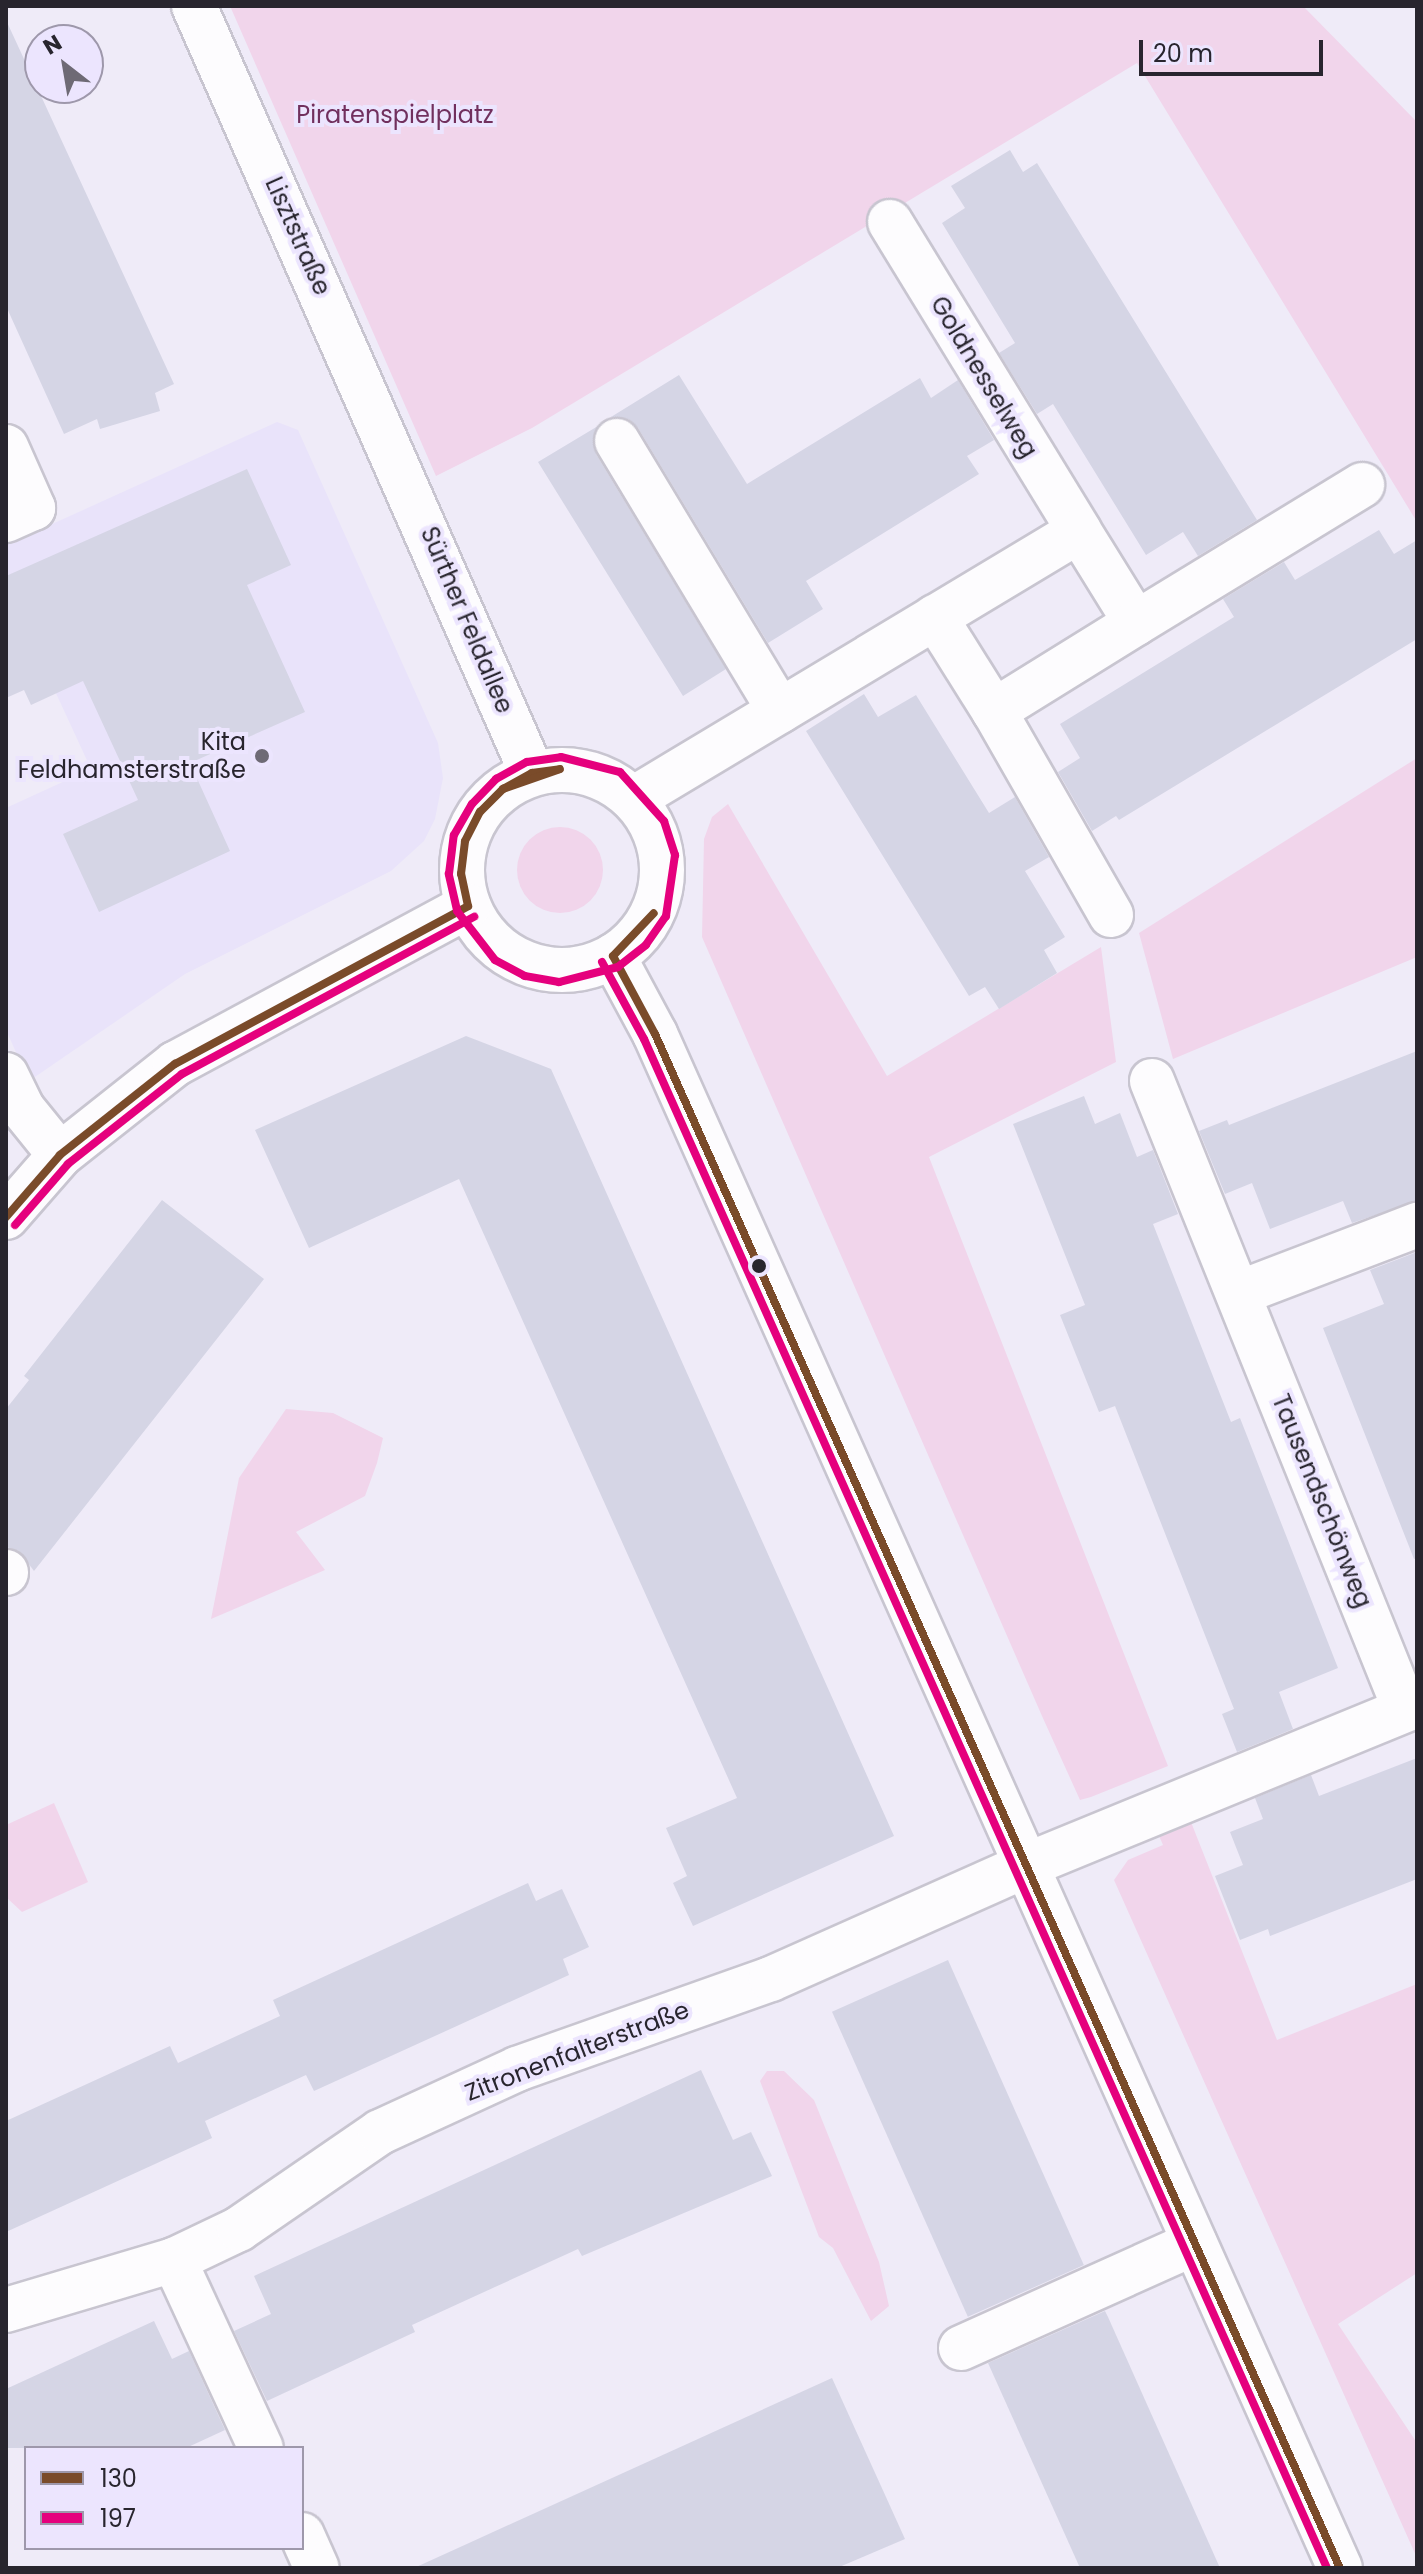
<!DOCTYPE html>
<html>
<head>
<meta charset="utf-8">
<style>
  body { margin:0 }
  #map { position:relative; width:1423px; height:2574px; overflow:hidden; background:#efebf8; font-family:Poppins,sans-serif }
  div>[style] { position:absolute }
  .built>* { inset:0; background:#e9e3fa }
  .green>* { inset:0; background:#f1d5eb }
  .round { border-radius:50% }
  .building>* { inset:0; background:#d5d5e5; transform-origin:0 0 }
  .roads { filter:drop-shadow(2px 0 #c8c5d0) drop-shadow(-2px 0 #c8c5d0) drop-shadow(0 2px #c8c5d0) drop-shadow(0 -2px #c8c5d0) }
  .minor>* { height:44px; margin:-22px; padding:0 22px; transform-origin:22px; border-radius:22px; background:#fdfcfe }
  .minor>.ring { margin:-22px; padding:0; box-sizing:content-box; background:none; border:44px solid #fdfcfe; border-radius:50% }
  .bus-1>* { height:8px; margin:-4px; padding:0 4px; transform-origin:4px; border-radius:4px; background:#7a4b2a }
  .bus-2>* { height:8px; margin:-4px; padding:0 4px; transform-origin:4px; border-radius:4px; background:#e5007d }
  .dots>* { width:22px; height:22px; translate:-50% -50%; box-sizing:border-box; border:4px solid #ece5fe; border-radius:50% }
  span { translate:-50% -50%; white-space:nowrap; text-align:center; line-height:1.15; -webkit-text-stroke:8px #ece5fe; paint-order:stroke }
  .park-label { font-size:24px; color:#71305e }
  .street-label { font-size:24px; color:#28252e }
  .poi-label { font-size:24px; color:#28252e }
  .right { translate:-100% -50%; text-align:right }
  .frame { position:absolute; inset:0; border:8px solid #28252e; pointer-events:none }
  .legend { position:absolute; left:24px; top:2446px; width:280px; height:104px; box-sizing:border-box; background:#ece5fe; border:2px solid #9e98ab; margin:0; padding:10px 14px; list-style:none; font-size:24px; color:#28252e }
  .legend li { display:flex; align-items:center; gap:16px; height:40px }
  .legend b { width:40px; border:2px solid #9e98ab }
  .north { position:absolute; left:24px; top:24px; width:80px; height:80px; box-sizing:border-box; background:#ece5fe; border:2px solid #9e98ab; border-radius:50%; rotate:329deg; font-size:22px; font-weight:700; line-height:32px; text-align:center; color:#28252e }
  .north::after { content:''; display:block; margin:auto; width:28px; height:36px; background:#6e6a75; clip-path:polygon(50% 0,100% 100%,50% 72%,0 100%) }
  .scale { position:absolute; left:1139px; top:40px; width:184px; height:36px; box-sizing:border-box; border:4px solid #28252e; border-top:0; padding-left:10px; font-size:24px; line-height:28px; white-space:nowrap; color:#28252e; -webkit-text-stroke:6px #ece5fe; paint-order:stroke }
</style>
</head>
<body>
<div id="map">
  <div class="built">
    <div style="clip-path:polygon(277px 422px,298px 430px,438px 743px,443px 778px,435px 819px,424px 841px,391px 871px,185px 974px,29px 1081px,6px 1030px,6px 808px,91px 769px,6px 585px,6px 545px)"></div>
  </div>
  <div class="green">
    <div style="clip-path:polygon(230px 6px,1303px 6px,1417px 122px,1417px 522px,1137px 63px,532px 428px,436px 476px)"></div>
    <div style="clip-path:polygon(1417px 758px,1417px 957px,1173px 1059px,1139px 933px)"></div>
    <div style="clip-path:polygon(728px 804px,887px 1076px,1101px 947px,1116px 1062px,929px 1157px,1168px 1766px,1091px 1797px,1080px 1800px,1042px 1716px,702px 937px,704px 839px,712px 817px)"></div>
    <div class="round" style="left:517px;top:827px;width:86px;height:86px"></div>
    <div style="clip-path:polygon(286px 1409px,333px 1413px,383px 1438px,377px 1463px,365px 1496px,296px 1532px,325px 1570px,211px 1619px,239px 1478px)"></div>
    <div style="clip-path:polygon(54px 1803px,88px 1882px,22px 1912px,6px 1897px,6px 1825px)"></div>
    <div style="clip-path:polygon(1189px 1817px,1277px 2040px,1417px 1984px,1417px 2273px,1338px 2324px,1417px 2443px,1417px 2558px,1114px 1880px,1128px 1860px,1163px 1845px,1156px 1829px)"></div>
    <div style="clip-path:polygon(767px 2071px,784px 2071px,814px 2100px,879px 2262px,889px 2306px,871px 2321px,833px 2248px,819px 2237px,760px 2081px)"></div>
  </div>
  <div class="building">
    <div style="clip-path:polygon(6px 20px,174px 384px,155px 393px,160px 411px,100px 429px,97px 419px,64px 434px,6px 306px)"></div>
    <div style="clip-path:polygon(1010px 150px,1023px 172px,1037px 163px,1257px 520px,1198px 556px,1183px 532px,1146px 555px,1053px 404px,1037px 414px,999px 353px,1015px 343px,942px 223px,965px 208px,951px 186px)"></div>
    <div style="clip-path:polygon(679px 375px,747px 484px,920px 378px,931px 398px,958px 380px,994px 440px,967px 456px,979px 474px,806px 581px,823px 609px,768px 643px,638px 428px,628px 419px,611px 417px)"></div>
    <div style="clip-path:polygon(598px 426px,596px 454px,726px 669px,683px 696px,538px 462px)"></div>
    <div style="clip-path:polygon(247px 469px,291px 565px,247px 585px,305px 712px,190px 763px,230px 851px,99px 912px,63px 834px,138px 800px,83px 681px,31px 705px,24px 690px,6px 698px,6px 576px)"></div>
    <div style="clip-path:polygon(1379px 530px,1394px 554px,1417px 540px,1417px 639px,1119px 820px,1116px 816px,1092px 831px,1058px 772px,1080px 758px,1060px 724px,1234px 617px,1223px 599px,1284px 562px,1295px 580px)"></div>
    <div style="clip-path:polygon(864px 694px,878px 717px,916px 695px,989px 813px,1015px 797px,1049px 857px,1025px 871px,1065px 937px,1044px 950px,1057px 973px,999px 1009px,985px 987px,969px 996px,806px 731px)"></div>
    <div style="clip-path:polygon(466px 1036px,551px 1069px,894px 1836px,693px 1926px,673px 1883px,687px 1876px,666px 1828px,737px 1798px,459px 1179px,309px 1248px,255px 1130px)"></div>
    <div style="clip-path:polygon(1417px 1051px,1417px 1201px,1352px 1223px,1343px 1201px,1270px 1229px,1252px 1183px,1225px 1194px,1199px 1131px,1227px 1120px,1229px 1125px)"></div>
    <div style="clip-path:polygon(1084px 1096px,1095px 1124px,1120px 1113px,1137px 1157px,1153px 1150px,1178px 1214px,1153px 1224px,1231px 1422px,1240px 1418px,1338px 1668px,1279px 1692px,1293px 1729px,1237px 1752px,1222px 1714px,1234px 1709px,1115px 1406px,1099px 1412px,1060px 1315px,1085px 1305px,1013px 1124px)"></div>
    <div style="clip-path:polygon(162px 1200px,264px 1279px,34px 1571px,19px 1551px,6px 1547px,6px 1409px,29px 1380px,24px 1376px)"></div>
    <div style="clip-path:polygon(1417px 1252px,1417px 1558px,1414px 1559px,1323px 1328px,1384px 1304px,1370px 1270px)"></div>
    <div style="clip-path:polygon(1417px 1758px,1417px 1879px,1270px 1936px,1268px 1929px,1240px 1940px,1215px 1876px,1243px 1865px,1230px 1832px,1263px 1819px,1255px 1798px,1311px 1775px,1319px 1796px)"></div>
    <div style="clip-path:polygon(528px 1883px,536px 1901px,562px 1889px,589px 1947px,563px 1959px,569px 1975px,314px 2091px,306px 2075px,205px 2121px,212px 2138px,6px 2232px,6px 2121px,170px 2046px,178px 2063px,280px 2016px,273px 2000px)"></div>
    <div style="left:948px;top:1960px;width:334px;height:127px;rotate:66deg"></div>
    <div style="clip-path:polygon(701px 2070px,733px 2140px,751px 2132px,772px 2176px,582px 2256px,578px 2249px,412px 2325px,415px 2332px,267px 2401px,234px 2331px,271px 2314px,254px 2276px)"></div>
    <div style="clip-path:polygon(1105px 2311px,1108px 2317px,1220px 2568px,1080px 2568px,988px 2363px)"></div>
    <div style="clip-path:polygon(154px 2321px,172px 2359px,189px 2351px,225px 2430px,186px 2448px,6px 2448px,6px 2389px)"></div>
    <div style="clip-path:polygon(832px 2378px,905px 2539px,837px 2568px,414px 2568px)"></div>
  </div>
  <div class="roads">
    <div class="minor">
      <div style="left:194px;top:6px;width:838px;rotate:66.22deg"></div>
      <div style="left:890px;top:222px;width:362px;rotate:58.5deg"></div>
      <div style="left:617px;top:441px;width:315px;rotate:58.9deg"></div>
      <div style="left:6px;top:447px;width:67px;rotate:66.1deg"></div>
      <div style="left:33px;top:508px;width:30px;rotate:156deg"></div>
      <div style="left:935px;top:617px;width:111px;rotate:57.9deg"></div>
      <div class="ring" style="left:462px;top:770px;width:156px;height:156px"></div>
      <div style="left:633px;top:799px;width:520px;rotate:-31deg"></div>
      <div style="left:1079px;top:531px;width:108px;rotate:58.2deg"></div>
      <div style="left:1136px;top:623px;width:265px;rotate:-31.4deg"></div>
      <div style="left:1111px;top:915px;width:235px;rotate:-119.8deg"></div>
      <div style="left:994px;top:711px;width:167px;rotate:-31.8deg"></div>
      <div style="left:613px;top:956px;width:89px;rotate:61.7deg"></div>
      <div style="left:655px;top:1034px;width:1680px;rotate:65.94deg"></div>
      <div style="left:6px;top:1075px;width:37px;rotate:64deg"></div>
      <div style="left:22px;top:1108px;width:60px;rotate:51deg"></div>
      <div style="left:1152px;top:1081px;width:677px;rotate:68.06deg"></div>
      <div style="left:6px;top:1217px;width:82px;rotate:-48.9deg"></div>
      <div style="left:60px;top:1155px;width:147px;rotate:-38.4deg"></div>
      <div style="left:175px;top:1064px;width:333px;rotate:-28.3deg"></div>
      <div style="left:1239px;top:1293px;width:191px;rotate:-20.9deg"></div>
      <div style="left:6px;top:1572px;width:1px;rotate:90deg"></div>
      <div style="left:174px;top:2260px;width:207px;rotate:65.2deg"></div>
      <div style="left:6px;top:2310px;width:175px;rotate:-16.6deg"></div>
      <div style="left:174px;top:2260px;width:72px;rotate:-25.5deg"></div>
      <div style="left:239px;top:2229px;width:171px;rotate:-34.5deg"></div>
      <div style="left:380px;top:2132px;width:151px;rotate:-24.7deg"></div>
      <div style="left:517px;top:2069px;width:269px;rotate:-19.5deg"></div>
      <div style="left:771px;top:1979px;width:280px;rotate:-24deg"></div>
      <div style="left:1027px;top:1865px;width:422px;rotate:-22.3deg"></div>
      <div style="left:961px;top:2348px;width:256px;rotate:-24.2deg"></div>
      <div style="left:302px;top:2535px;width:36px;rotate:66deg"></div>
    </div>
  </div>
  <div class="bus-1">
    <div style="left:503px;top:789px;width:33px;rotate:-29deg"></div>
    <div style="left:532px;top:773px;width:28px;rotate:-8deg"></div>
    <div style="left:503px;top:789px;width:60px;rotate:-19.3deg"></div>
    <div style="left:468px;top:906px;width:33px;rotate:-102deg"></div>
    <div style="left:461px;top:874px;width:33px;rotate:-83deg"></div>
    <div style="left:465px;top:841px;width:33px;rotate:-63deg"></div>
    <div style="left:480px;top:812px;width:33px;rotate:-45deg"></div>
    <div style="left:613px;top:956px;width:59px;rotate:-46.4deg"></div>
    <div style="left:613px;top:956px;width:89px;rotate:61.7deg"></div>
    <div style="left:655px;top:1034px;width:1680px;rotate:65.94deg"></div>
    <div style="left:6px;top:1217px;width:82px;rotate:-48.9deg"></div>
    <div style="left:60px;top:1155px;width:147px;rotate:-38.4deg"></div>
    <div style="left:175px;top:1064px;width:333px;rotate:-28.3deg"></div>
  </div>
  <div class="bus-2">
    <div style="left:457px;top:910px;width:37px;rotate:-103deg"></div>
    <div style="left:449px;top:874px;width:39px;rotate:-83deg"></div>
    <div style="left:454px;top:835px;width:36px;rotate:-60deg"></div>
    <div style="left:472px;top:804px;width:35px;rotate:-46deg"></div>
    <div style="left:496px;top:779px;width:35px;rotate:-29deg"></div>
    <div style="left:527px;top:762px;width:34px;rotate:-8deg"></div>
    <div style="left:561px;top:757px;width:61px;rotate:14.3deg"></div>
    <div style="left:620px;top:772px;width:66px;rotate:48.1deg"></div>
    <div style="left:664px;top:821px;width:36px;rotate:72deg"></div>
    <div style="left:675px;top:855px;width:62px;rotate:98.4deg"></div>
    <div style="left:666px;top:916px;width:35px;rotate:125deg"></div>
    <div style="left:646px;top:945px;width:36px;rotate:142deg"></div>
    <div style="left:618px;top:967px;width:61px;rotate:165.7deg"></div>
    <div style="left:559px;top:982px;width:35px;rotate:-170deg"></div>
    <div style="left:525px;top:976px;width:34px;rotate:-152deg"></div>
    <div style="left:495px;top:960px;width:62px;rotate:-127.8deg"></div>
    <div style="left:602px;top:962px;width:88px;rotate:61.4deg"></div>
    <div style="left:644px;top:1039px;width:1675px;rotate:65.93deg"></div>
    <div style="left:15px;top:1225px;width:81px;rotate:-49deg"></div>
    <div style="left:68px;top:1164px;width:145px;rotate:-38.3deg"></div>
    <div style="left:182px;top:1074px;width:332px;rotate:-28.3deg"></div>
  </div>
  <div class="dots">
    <div style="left:262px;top:756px;background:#6e6a75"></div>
    <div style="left:759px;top:1266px;background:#28252e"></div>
  </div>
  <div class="park-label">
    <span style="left:395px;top:115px">Piratenspielplatz</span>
  </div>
  <div class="street-label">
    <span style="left:298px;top:236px;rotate:66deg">Lisztstraße</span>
    <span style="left:984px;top:377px;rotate:59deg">Goldnesselweg</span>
    <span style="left:467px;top:620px;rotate:67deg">Sürther Feldallee</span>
    <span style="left:1322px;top:1501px;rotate:68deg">Tausendschönweg</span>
    <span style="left:577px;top:2051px;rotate:-21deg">Zitronenfalterstraße</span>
  </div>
  <div class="poi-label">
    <span class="right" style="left:246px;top:756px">Kita<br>Feldhamsterstraße</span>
  </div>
  <div class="frame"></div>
  <ul class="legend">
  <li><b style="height:10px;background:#7a4b2a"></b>130</li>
  <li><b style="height:10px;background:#e5007d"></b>197</li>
  </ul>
  <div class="north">N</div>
  <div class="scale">20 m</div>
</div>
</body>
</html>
